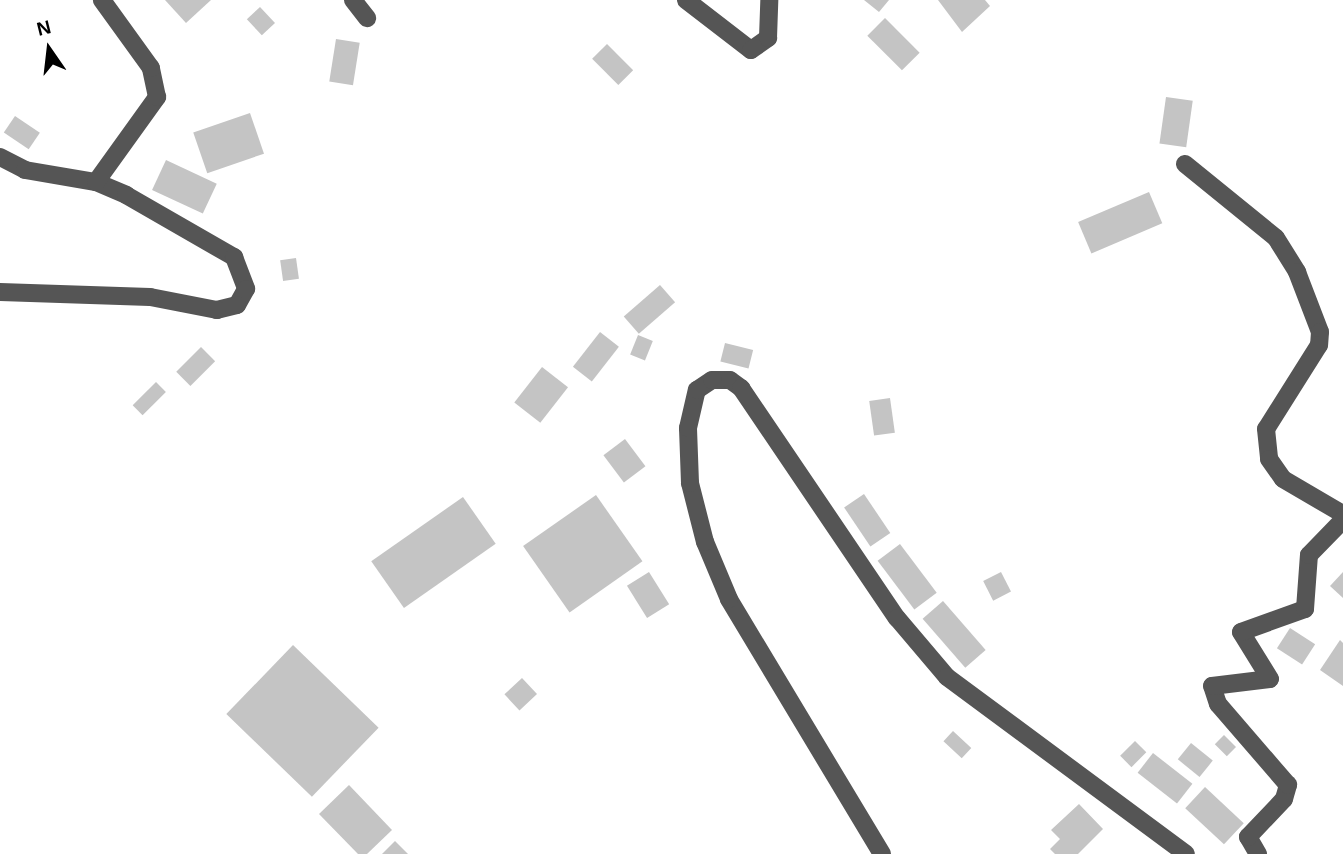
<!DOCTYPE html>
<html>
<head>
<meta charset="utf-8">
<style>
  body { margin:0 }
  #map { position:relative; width:1343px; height:854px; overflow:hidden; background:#fff; font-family:Arial,sans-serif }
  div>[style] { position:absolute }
  .building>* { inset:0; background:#c4c4c4; transform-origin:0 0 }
  .minor>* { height:18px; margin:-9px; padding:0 9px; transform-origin:9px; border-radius:9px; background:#555 }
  span { translate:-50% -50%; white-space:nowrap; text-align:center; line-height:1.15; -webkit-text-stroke:5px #fff; paint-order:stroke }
  .north { position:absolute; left:14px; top:14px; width:70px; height:70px; -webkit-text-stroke:5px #fff; paint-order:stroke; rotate:346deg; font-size:19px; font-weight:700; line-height:28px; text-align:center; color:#000 }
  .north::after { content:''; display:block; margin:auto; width:24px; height:32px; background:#000; clip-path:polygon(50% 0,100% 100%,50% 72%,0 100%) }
</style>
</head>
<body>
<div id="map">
  <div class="building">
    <div style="clip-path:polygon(165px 0,211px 0,186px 23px)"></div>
    <div style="clip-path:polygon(864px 0,889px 0,879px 12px)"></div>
    <div style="clip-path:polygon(938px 0,985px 0,990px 6px,962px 32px)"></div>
    <div style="left:260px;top:7px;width:22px;height:18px;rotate:47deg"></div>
    <div style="left:885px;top:18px;width:49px;height:25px;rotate:45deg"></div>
    <div style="left:336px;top:39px;width:24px;height:43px;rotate:9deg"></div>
    <div style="left:607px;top:44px;width:37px;height:21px;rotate:45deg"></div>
    <div style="left:1166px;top:97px;width:27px;height:47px;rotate:8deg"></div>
    <div style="left:250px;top:113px;width:43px;height:60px;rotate:71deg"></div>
    <div style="left:15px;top:116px;width:30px;height:20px;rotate:34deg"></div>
    <div style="left:166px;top:160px;width:56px;height:33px;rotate:25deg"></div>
    <div style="left:1149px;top:192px;width:34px;height:77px;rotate:67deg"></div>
    <div style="left:296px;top:258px;width:21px;height:16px;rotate:82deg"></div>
    <div style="left:660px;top:285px;width:23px;height:48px;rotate:49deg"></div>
    <div style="left:600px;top:332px;width:24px;height:44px;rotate:38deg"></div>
    <div style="left:638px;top:335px;width:16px;height:21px;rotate:22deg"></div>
    <div style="left:725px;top:343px;width:29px;height:19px;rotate:14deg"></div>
    <div style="left:201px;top:347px;width:20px;height:35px;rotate:45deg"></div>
    <div style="left:542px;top:367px;width:33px;height:45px;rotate:38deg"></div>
    <div style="left:156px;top:382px;width:14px;height:33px;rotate:45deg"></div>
    <div style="left:890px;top:398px;width:35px;height:21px;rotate:82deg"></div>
    <div style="left:625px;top:439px;width:34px;height:27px;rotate:53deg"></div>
    <div style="left:864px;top:494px;width:47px;height:24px;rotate:56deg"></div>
    <div style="left:596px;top:495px;width:81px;height:89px;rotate:55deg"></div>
    <div style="left:463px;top:497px;width:57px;height:112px;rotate:55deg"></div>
    <div style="left:900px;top:544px;width:61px;height:28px;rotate:53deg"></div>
    <div style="left:649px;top:572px;width:38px;height:26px;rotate:58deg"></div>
    <div style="left:1001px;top:572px;width:22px;height:20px;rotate:63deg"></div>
    <div style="clip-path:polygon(1343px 572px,1343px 598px,1330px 586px)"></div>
    <div style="left:943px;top:601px;width:65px;height:27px;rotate:49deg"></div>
    <div style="left:1290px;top:628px;width:30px;height:24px;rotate:33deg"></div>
    <div style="clip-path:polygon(1340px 640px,1343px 643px,1343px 686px,1320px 670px)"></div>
    <div style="left:293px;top:645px;width:119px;height:96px;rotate:44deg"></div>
    <div style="left:522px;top:678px;width:22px;height:24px;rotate:47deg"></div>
    <div style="left:953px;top:731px;width:25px;height:14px;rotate:43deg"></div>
    <div style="left:1224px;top:735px;width:17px;height:13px;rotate:45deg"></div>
    <div style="left:1135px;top:741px;width:16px;height:21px;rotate:45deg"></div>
    <div style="left:1191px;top:743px;width:28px;height:21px;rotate:39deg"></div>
    <div style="left:1153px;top:753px;width:50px;height:25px;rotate:38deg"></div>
    <div style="clip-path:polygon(349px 785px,392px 830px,367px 854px,358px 854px,319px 814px)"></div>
    <div style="left:1205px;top:787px;width:53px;height:29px;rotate:43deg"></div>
    <div style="clip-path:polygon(1079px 804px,1103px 829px,1078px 854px,1055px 854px,1050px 849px,1060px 839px,1051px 830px)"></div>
    <div style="clip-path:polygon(395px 841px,408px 854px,382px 854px)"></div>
  </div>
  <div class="minor">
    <div style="left:353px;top:0;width:23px;rotate:52deg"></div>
    <div style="left:686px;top:0;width:82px;rotate:37.6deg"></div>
    <div style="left:751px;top:50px;width:21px;rotate:-35deg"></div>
    <div style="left:768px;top:38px;width:38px;rotate:-88deg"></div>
    <div style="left:0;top:157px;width:28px;rotate:27deg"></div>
    <div style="left:25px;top:170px;width:72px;rotate:9.6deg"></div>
    <div style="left:96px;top:182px;width:33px;rotate:23deg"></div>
    <div style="left:126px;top:195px;width:125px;rotate:29.9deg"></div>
    <div style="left:234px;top:257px;width:34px;rotate:69deg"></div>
    <div style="left:246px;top:289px;width:18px;rotate:119deg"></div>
    <div style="left:237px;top:305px;width:21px;rotate:166deg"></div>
    <div style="left:217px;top:310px;width:68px;rotate:-169deg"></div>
    <div style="left:150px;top:297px;width:150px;rotate:-178.1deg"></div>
    <div style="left:1185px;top:164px;width:117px;rotate:39.1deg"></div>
    <div style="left:1276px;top:238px;width:40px;rotate:58deg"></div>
    <div style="left:1297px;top:272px;width:64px;rotate:69deg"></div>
    <div style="left:1320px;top:332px;width:13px;rotate:94deg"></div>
    <div style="left:1319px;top:345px;width:99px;rotate:122.2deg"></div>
    <div style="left:1266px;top:429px;width:30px;rotate:84deg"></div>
    <div style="left:1269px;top:459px;width:24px;rotate:55deg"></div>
    <div style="left:1283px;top:479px;width:69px;rotate:30.3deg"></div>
    <div style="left:96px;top:182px;width:105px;rotate:-54.3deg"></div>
    <div style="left:157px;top:97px;width:30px;rotate:-102deg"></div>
    <div style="left:151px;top:68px;width:84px;rotate:-125.8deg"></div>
    <div style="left:882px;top:854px;width:297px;rotate:-121deg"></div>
    <div style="left:729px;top:599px;width:62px;rotate:-112.8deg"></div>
    <div style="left:705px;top:542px;width:61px;rotate:-104.3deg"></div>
    <div style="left:690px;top:483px;width:55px;rotate:-92.1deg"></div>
    <div style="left:688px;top:428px;width:39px;rotate:-77deg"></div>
    <div style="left:697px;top:390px;width:18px;rotate:-34deg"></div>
    <div style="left:712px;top:380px;width:18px"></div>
    <div style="left:730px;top:380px;width:14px;rotate:36deg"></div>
    <div style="left:741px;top:388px;width:278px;rotate:55.9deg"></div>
    <div style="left:897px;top:618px;width:77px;rotate:49.7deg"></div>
    <div style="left:947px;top:677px;width:297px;rotate:36.5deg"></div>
    <div style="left:1258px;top:854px;width:20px;rotate:-120deg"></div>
    <div style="left:1248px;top:837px;width:52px;rotate:-46.5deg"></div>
    <div style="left:1284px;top:799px;width:15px;rotate:-74deg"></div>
    <div style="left:1288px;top:785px;width:107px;rotate:-130.8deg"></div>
    <div style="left:1218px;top:704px;width:19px;rotate:-108deg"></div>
    <div style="left:1212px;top:686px;width:58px;rotate:-6.9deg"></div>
    <div style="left:1270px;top:679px;width:55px;rotate:-121.7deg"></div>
    <div style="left:1241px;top:632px;width:68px;rotate:-19.8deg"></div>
    <div style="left:1305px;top:609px;width:54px;rotate:-85.8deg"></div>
    <div style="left:1309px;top:555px;width:49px;rotate:-45.8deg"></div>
  </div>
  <div class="north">N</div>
</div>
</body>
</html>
